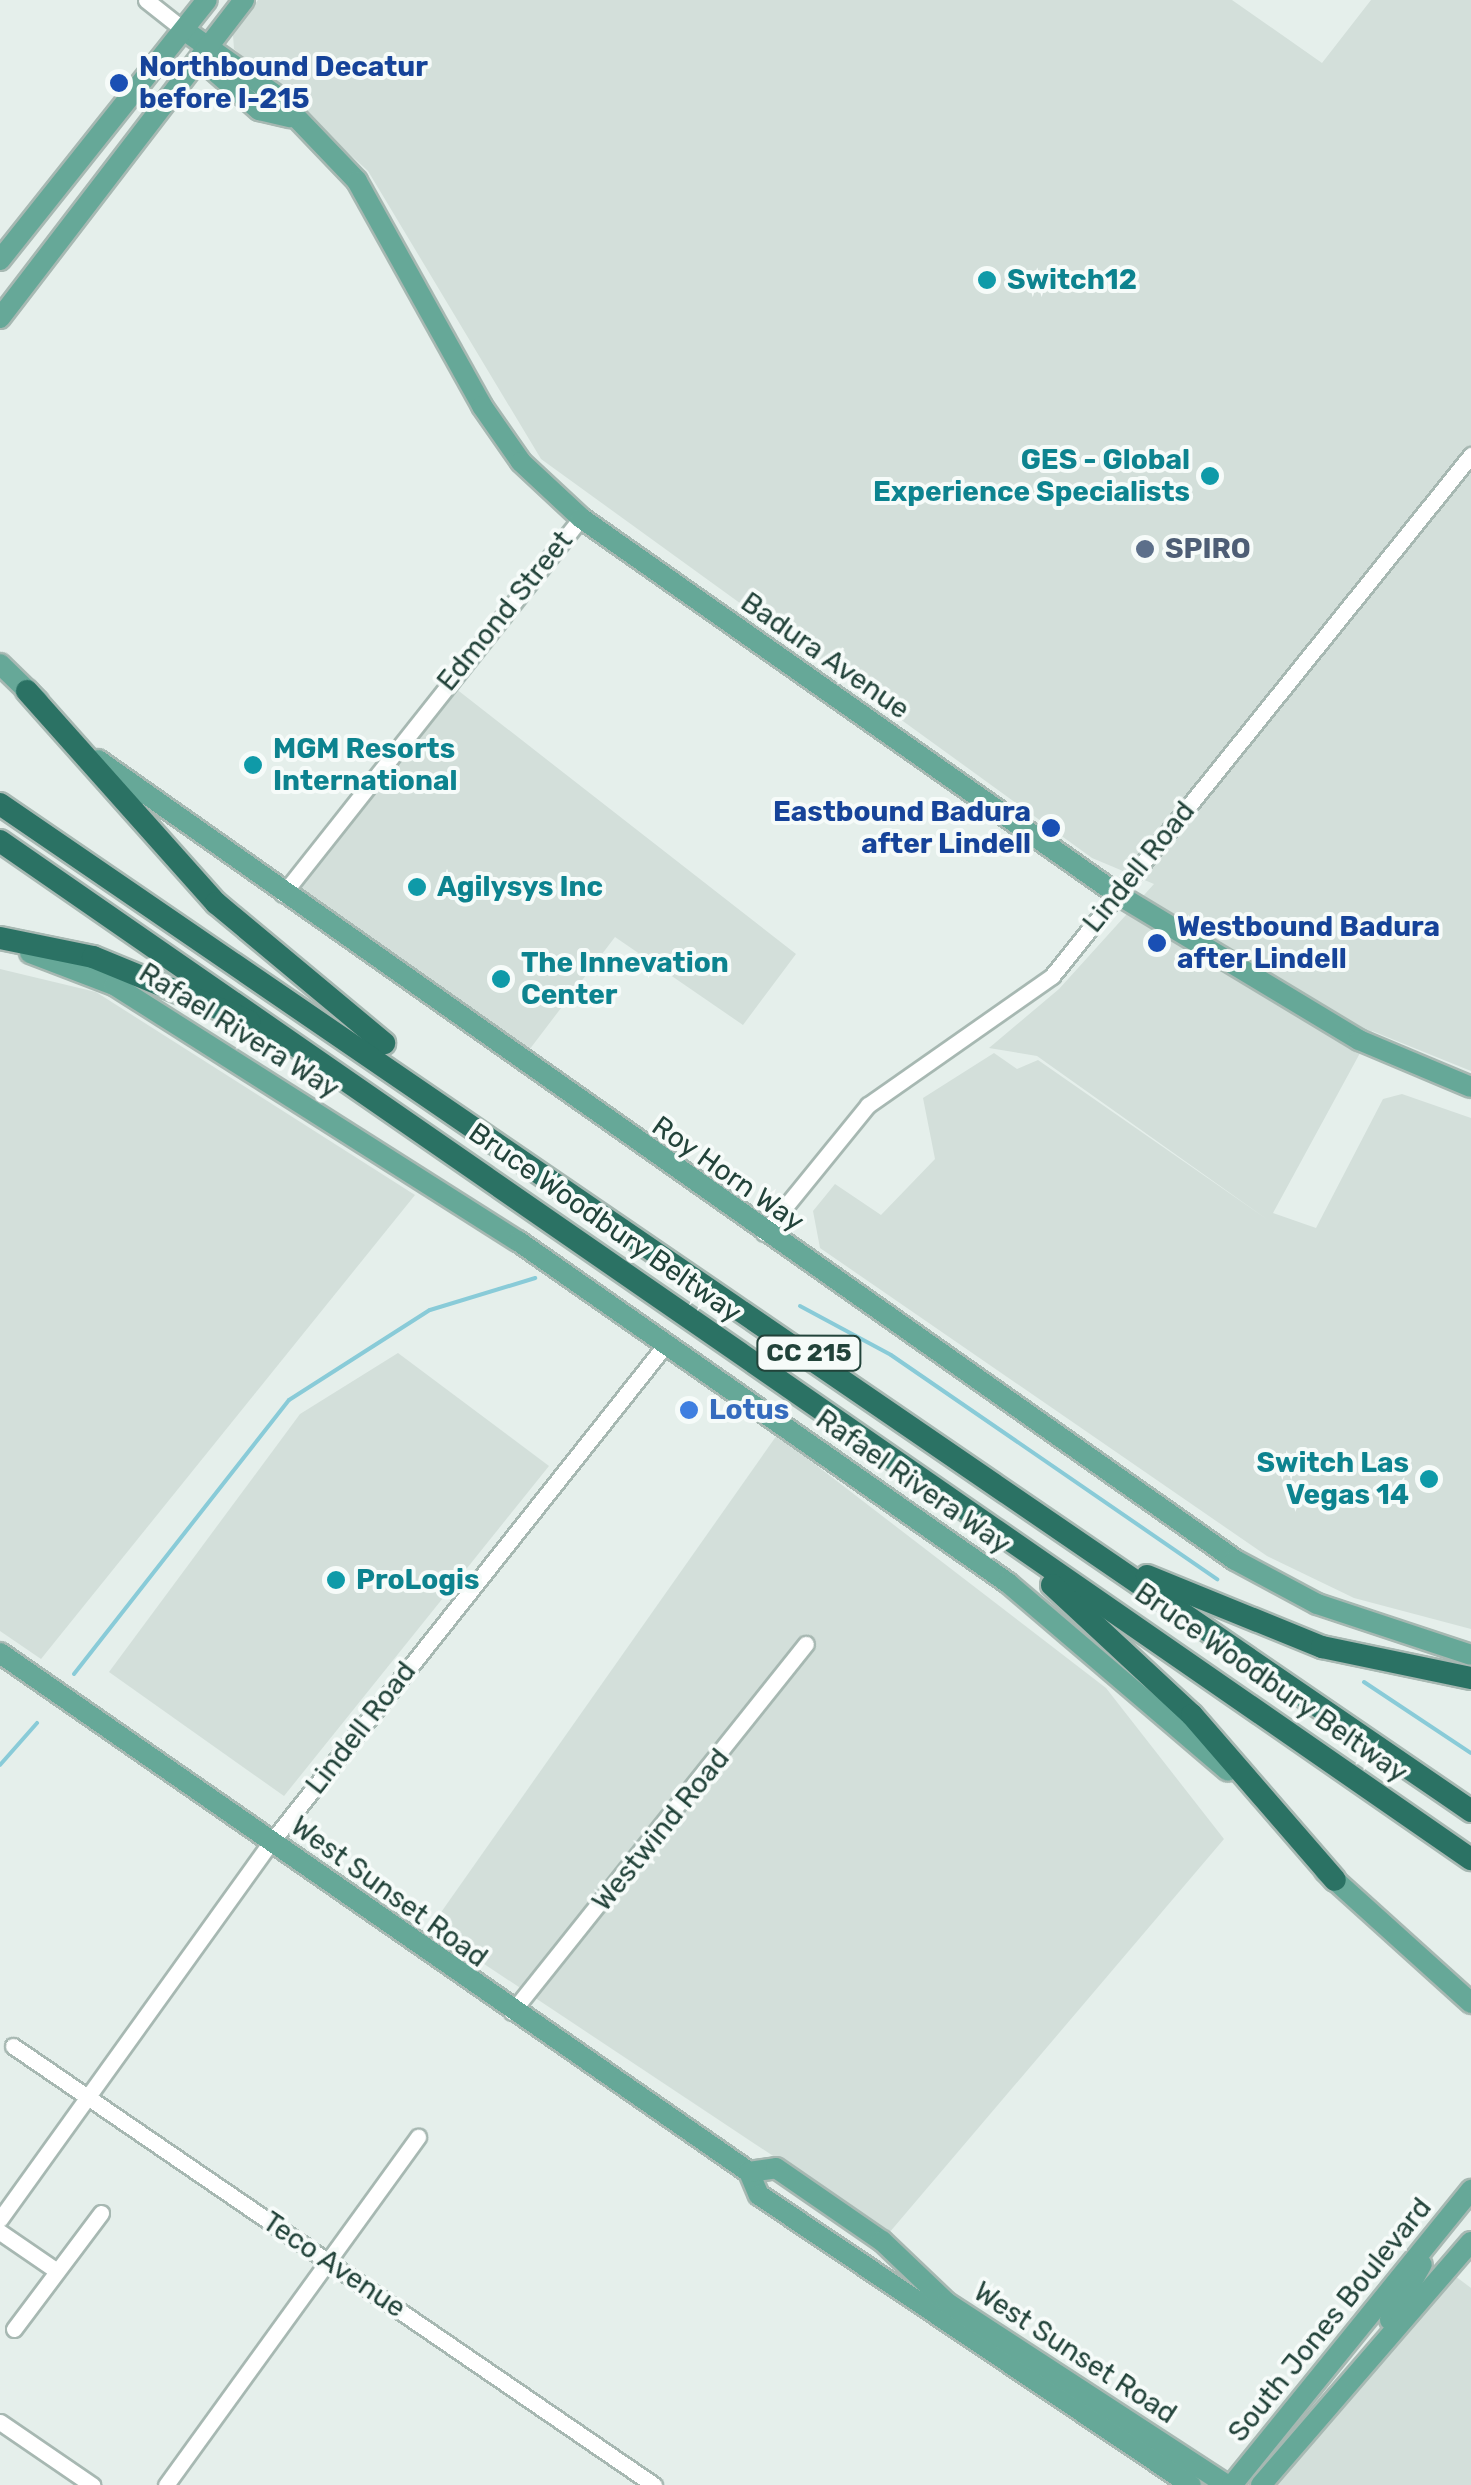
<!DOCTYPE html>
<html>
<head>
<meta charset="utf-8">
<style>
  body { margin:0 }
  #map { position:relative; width:1471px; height:2485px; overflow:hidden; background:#e5efeb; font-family:Rubik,sans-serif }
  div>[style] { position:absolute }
  .built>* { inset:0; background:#d3dfda }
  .stream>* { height:4px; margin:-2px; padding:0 2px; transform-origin:2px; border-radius:2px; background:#89cbd8 }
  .roads { filter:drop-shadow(2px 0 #a7b8b2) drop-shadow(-2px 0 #a7b8b2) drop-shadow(0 2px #a7b8b2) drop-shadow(0 -2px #a7b8b2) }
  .minor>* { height:15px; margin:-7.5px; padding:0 7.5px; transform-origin:7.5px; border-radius:7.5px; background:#fff }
  .major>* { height:20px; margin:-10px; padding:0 10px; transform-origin:10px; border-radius:10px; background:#66a898 }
  .highway>* { height:22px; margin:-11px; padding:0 11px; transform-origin:11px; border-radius:11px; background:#2b7264 }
  .dots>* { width:28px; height:28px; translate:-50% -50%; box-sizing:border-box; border:5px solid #f6fbf9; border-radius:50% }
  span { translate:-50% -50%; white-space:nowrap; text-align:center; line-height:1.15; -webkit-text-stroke:8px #f6fbf9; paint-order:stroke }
  .shield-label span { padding:2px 8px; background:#f6fbf9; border:2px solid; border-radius:8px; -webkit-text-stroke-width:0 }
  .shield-label { font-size:25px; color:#22433a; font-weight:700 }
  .transit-label { font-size:28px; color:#164399; font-weight:700 }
  .left { translate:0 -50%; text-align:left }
  .right { translate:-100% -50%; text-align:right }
  .culture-label { font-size:28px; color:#0d838f; font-weight:700 }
  .service-label { font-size:28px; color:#4e5e75; font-weight:700 }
  .street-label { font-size:28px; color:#22433a }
  .shop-label { font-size:28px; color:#366cbe; font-weight:700 }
</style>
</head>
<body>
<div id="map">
  <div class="built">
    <div style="clip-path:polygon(258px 0,1232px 0,1322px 63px,1371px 0,1471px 0,1471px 1071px,1372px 1031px,1273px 1213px,1316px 1228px,1383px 1099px,1402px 1094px,1471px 1118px,1471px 1629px,1354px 1598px,1267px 1556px,820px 1248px,813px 1211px,835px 1184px,881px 1215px,935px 1159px,923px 1098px,994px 1053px,1017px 1069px,1038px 1060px,1268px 1220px,1037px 1056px,989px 1048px,1059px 989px,1154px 884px,1092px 858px,541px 459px,368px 171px,234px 49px,233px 35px)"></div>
    <div style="clip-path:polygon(455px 688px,796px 954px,743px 1025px,615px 937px,520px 1062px,283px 894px)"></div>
    <div style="clip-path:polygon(0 969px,96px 992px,415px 1195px,41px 1659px,0 1631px)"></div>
    <div style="clip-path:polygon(398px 1353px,549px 1466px,284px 1796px,109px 1672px,300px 1414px)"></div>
    <div style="clip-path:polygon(777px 1435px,1106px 1688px,1224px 1839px,889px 2233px,430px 1928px)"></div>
    <div style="clip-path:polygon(1455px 2276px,1471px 2288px,1471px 2485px,1276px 2485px)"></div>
  </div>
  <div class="stream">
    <div style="left:800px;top:1306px;width:103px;rotate:28.3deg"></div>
    <div style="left:891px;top:1355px;width:396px;rotate:34.5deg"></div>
    <div style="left:74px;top:1674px;width:348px;rotate:-51.9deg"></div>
    <div style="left:289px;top:1400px;width:167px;rotate:-32.6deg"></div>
    <div style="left:430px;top:1310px;width:110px;rotate:-16.9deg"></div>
    <div style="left:1364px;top:1682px;width:128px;rotate:33.6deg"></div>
    <div style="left:0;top:1765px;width:56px;rotate:-48.6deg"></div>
  </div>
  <div class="roads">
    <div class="minor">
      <div style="left:146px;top:0;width:48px;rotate:38.3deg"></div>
      <div style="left:283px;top:894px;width:480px;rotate:-51.6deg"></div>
      <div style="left:764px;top:1233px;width:165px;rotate:-50.9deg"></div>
      <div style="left:868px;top:1105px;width:225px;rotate:-35deg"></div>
      <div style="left:1052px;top:976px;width:669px;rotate:-51.19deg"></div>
      <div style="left:512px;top:2012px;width:471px;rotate:-51.4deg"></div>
      <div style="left:13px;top:2046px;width:777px;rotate:34.41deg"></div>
      <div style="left:0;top:2219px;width:466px;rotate:-54.3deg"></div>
      <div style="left:272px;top:1841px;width:634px;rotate:-51.59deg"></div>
      <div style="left:0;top:2232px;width:69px;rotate:34.4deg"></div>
      <div style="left:14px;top:2329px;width:145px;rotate:-53.1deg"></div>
      <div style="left:0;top:2422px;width:112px;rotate:34.4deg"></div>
      <div style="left:166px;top:2485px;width:430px;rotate:-54.1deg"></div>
    </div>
    <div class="major">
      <div style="left:184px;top:30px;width:110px;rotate:35.4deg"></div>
      <div style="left:274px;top:94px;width:120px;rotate:46.3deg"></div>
      <div style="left:357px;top:181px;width:257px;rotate:60.9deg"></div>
      <div style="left:482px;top:406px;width:68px;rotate:55.1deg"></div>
      <div style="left:521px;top:462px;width:82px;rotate:43deg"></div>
      <div style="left:581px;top:518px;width:655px;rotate:35.05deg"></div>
      <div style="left:1117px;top:894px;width:283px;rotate:31.1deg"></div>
      <div style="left:1359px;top:1040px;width:121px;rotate:22.8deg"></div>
      <div style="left:206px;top:47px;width:22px;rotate:77deg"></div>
      <div style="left:211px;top:68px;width:64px;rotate:41.2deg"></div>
      <div style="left:259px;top:110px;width:32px;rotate:13deg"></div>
      <div style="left:0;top:260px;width:332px;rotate:-51.5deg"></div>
      <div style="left:0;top:318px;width:401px;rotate:-52.5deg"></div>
      <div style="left:0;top:664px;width:53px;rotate:44.2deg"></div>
      <div style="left:98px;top:760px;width:1390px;rotate:35.13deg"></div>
      <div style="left:1235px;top:1560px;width:93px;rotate:28.2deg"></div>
      <div style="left:1317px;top:1604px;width:162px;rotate:18.3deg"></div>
      <div style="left:30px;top:953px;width:90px;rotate:20.9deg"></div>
      <div style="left:114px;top:985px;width:478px;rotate:32.4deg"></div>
      <div style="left:518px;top:1241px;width:598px;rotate:34.91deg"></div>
      <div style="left:1008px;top:1583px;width:289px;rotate:40.5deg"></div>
      <div style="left:0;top:1653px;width:911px;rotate:34.72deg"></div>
      <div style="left:749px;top:2172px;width:25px;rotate:67deg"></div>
      <div style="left:759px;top:2195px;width:520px;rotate:33.87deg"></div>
      <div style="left:1325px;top:1871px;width:197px;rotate:42.1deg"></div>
      <div style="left:749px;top:2172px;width:27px;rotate:-8deg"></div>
      <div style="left:776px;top:2168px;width:129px;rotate:34.6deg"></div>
      <div style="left:882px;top:2241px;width:88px;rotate:43.6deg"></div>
      <div style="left:946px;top:2302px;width:335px;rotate:33.1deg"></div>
      <div style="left:1390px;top:2320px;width:64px;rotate:-60.3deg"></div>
      <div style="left:1232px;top:2485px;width:380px;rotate:-51deg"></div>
      <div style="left:1261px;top:2485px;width:321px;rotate:-49.2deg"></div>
    </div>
    <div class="highway">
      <div style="left:27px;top:691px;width:284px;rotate:48.3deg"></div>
      <div style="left:216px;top:903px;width:219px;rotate:39.8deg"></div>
      <div style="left:0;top:804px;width:1783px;rotate:34.39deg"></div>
      <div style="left:0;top:841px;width:1789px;rotate:34.69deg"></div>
      <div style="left:0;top:938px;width:95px;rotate:11.5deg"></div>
      <div style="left:93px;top:957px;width:169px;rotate:22.3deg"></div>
      <div style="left:1147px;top:1576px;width:189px;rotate:22.1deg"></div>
      <div style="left:1322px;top:1647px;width:152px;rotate:11.8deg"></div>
      <div style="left:1052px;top:1585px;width:191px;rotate:42.9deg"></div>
      <div style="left:1192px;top:1715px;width:218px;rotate:49.1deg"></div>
    </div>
  </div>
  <div class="dots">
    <div style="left:119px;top:83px;background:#1a4fb4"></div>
    <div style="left:987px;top:280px;background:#0f9aa8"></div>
    <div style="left:1210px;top:476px;background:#0f9aa8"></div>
    <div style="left:1145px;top:549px;background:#5c6f8a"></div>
    <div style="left:253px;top:765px;background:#0f9aa8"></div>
    <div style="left:1051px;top:828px;background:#1a4fb4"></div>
    <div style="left:417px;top:887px;background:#0f9aa8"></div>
    <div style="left:1157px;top:943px;background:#1a4fb4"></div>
    <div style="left:501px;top:979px;background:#0f9aa8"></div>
    <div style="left:689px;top:1410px;background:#3f7fe0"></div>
    <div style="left:1429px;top:1479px;background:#0f9aa8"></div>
    <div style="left:336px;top:1580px;background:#0f9aa8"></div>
  </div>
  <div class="shield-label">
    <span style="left:809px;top:1353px">CC 215</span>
  </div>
  <div class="transit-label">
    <span class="left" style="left:139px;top:83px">Northbound Decatur<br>before I-215</span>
    <span class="right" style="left:1031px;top:828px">Eastbound Badura<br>after Lindell</span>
    <span class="left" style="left:1177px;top:943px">Westbound Badura<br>after Lindell</span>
  </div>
  <div class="culture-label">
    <span class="left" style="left:1007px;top:280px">Switch12</span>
    <span class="right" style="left:1190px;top:476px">GES - Global<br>Experience Specialists</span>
    <span class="left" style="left:273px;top:765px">MGM Resorts<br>International</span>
    <span class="left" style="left:437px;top:887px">Agilysys Inc</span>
    <span class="left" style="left:521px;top:979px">The Innevation<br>Center</span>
    <span class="right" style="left:1409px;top:1479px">Switch Las<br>Vegas 14</span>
    <span class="left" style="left:356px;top:1580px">ProLogis</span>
  </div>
  <div class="service-label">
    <span class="left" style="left:1165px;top:549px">SPIRO</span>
  </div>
  <div class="street-label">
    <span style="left:505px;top:611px;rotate:-51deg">Edmond Street</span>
    <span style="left:825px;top:656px;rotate:35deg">Badura Avenue</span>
    <span style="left:1139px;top:867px;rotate:-51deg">Lindell Road</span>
    <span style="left:239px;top:1031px;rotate:32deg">Rafael Rivera Way</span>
    <span style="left:728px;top:1174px;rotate:35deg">Roy Horn Way</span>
    <span style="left:605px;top:1223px;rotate:35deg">Bruce Woodbury Beltway</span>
    <span style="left:913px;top:1482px;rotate:35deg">Rafael Rivera Way</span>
    <span style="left:1271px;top:1683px;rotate:35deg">Bruce Woodbury Beltway</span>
    <span style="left:361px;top:1728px;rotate:-52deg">Lindell Road</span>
    <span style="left:661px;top:1830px;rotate:-51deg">Westwind Road</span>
    <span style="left:389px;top:1892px;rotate:36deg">West Sunset Road</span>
    <span style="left:334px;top:2265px;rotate:34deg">Teco Avenue</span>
    <span style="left:1330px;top:2320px;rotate:-51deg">South Jones Boulevard</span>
    <span style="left:1075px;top:2353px;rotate:33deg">West Sunset Road</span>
  </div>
  <div class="shop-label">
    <span class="left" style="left:709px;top:1410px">Lotus</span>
  </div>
</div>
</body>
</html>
